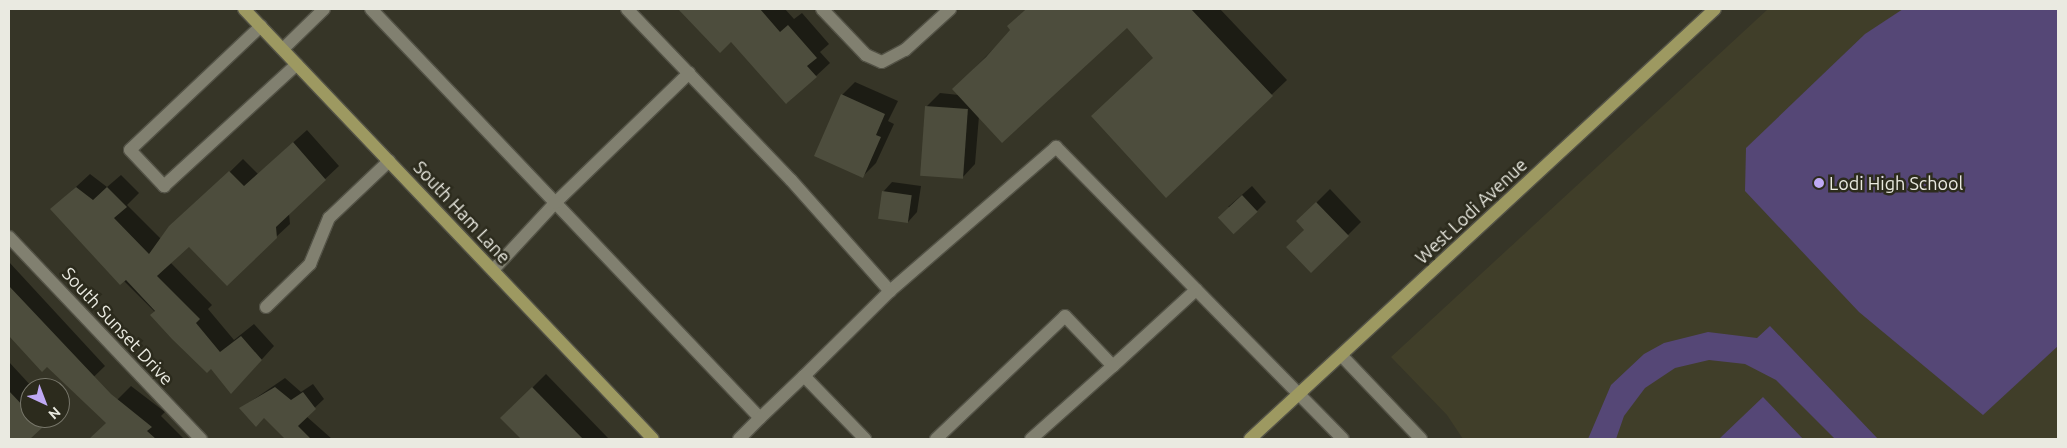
<!DOCTYPE html>
<html>
<head>
<meta charset="utf-8">
<style>
  body { margin:0 }
  #map { position:relative; width:2067px; height:448px; overflow:hidden; background:#363527; font-family:Ubuntu,sans-serif }
  div>[style] { position:absolute }
  .built>* { inset:0; background:#403e29 }
  .green>* { inset:0; background:#554776 }
  .shadow>* { inset:0; background:#0007 }
  .building>* { inset:0; background:#4d4d3d; transform-origin:0 0 }
  .roads { filter:drop-shadow(1px 0 #535246) drop-shadow(-1px 0 #535246) drop-shadow(0 1px #535246) drop-shadow(0 -1px #535246) }
  .minor>* { height:12px; margin:-6px; padding:0 6px; transform-origin:6px; border-radius:6px; background:#818070 }
  .major>* { height:12px; margin:-6px; padding:0 6px; transform-origin:6px; border-radius:6px; background:#9d9961 }
  .dots>* { width:14px; height:14px; translate:-50% -50%; box-sizing:border-box; border:2px solid #2c2b1d; border-radius:50% }
  span { translate:-50% -50%; white-space:nowrap; text-align:center; line-height:1.15; -webkit-text-stroke:5px #2c2b1d; paint-order:stroke }
  .poi-label { font-size:18px; color:#eaeae1 }
  .left { translate:0 -50%; text-align:left }
  .street-label { font-size:18px; color:#eaeae1 }
  .frame { position:absolute; inset:0; border:10px solid #eaeae1; pointer-events:none }
  .north { position:absolute; left:20px; top:378px; width:50px; height:50px; box-sizing:border-box; background:#2c2b1d; border:1px solid #78776b; border-radius:50%; rotate:137deg; font-size:14px; font-weight:700; line-height:20px; text-align:center; color:#eaeae1 }
  .north::after { content:''; display:block; margin:auto; width:18px; height:22px; background:#bfa9f4; clip-path:polygon(50% 0,100% 100%,50% 72%,0 100%) }
</style>
</head>
<body>
<div id="map">
  <div class="built">
    <div style="clip-path:polygon(1768px 9px,2058px 9px,2058px 439px,1463px 439px,1447px 415px,1391px 357px)"></div>
  </div>
  <div class="green">
    <div style="clip-path:polygon(1903px 9px,2058px 9px,2058px 346px,1983px 415px,1859px 312px,1745px 191px,1746px 148px,1865px 34px)"></div>
    <div style="clip-path:polygon(1770px 326px,1878px 439px,1835px 439px,1776px 380px,1745px 364px,1709px 360px,1675px 368px,1645px 388px,1624px 416px,1616px 439px,1588px 439px,1611px 385px,1644px 354px,1664px 343px,1708px 332px,1757px 338px)"></div>
    <div style="clip-path:polygon(1763px 397px,1803px 439px,1719px 439px)"></div>
  </div>
  <div class="shadow">
    <div style="clip-path:polygon(680px 9px,785px 9px,794px 19px,802px 13px,829px 44px,820px 52px,830px 63px,787px 103px,731px 40px,720px 51px)"></div>
    <div style="clip-path:polygon(1026px 9px,1220px 9px,1287px 80px,1166px 196px,1154px 57px,1127px 26px,979px 116px,975px 164px,962px 178px,926px 107px,940px 93px,959px 95px,954px 89px,1012px 30px,1008px 26px)"></div>
    <div style="clip-path:polygon(855px 82px,898px 101px,888px 121px,894px 124px,876px 163px,863px 176px,842px 95px)"></div>
    <div style="clip-path:polygon(307px 130px,339px 166px,289px 213px,290px 224px,276px 237px,189px 245px,170px 262px,212px 305px,208px 309px,234px 340px,254px 324px,274px 346px,244px 379px,211px 368px,52px 209px,90px 174px,107px 187px,121px 175px,139px 193px,127px 205px,161px 239px,243px 159px,258px 174px)"></div>
    <div style="clip-path:polygon(892px 182px,921px 186px,917px 212px,908px 222px,883px 192px)"></div>
    <div style="clip-path:polygon(1252px 186px,1266px 202px,1257px 211px,1228px 207px)"></div>
    <div style="clip-path:polygon(1330px 189px,1361px 222px,1348px 235px,1306px 229px,1298px 221px)"></div>
    <div style="clip-path:polygon(9px 262px,105px 366px,76px 394px,47px 365px,42px 370px,9px 334px)"></div>
    <div style="clip-path:polygon(9px 362px,33px 388px,30px 418px,50px 418px,28px 439px,9px 439px)"></div>
    <div style="clip-path:polygon(546px 374px,609px 439px,523px 439px,502px 418px)"></div>
    <div style="clip-path:polygon(285px 378px,301px 392px,313px 384px,324px 399px,306px 416px,332px 439px,287px 439px,264px 416px,241px 408px)"></div>
    <div style="clip-path:polygon(131px 386px,165px 412px,161px 416px,184px 439px,90px 439px,107px 423px,101px 416px)"></div>
  </div>
  <div class="building">
    <div style="clip-path:polygon(678px 9px,760px 9px,780px 32px,788px 25px,817px 58px,807px 66px,817px 77px,786px 104px,731px 42px,720px 53px)"></div>
    <div style="clip-path:polygon(1026px 9px,1191px 9px,1273px 96px,1166px 198px,1091px 116px,1153px 58px,1127px 28px,1002px 143px,952px 89px,986px 57px,1010px 30px,1007px 26px)"></div>
    <div style="clip-path:polygon(841px 94px,885px 114px,876px 135px,881px 137px,863px 178px,814px 156px)"></div>
    <div style="left:925px;top:106px;width:43px;height:70px;rotate:4deg"></div>
    <div style="clip-path:polygon(293px 142px,326px 180px,276px 227px,277px 238px,227px 286px,189px 247px,157px 276px,200px 319px,196px 323px,220px 352px,241px 336px,262px 360px,231px 394px,211px 369px,207px 373px,172px 339px,150px 315px,155px 311px,126px 280px,120px 285px,50px 209px,76px 187px,93px 200px,107px 187px,127px 207px,114px 218px,149px 254px,169px 226px,229px 171px,244px 186px)"></div>
    <div style="left:882px;top:191px;width:30px;height:28px;rotate:8deg"></div>
    <div style="left:1242px;top:195px;width:23px;height:33px;rotate:47deg"></div>
    <div style="clip-path:polygon(1316px 202px,1349px 236px,1311px 273px,1286px 247px,1304px 230px,1296px 221px)"></div>
    <div style="clip-path:polygon(9px 286px,111px 394px,152px 427px,147px 431px,156px 439px,89px 439px,106px 423px,47px 367px,42px 372px,9px 336px)"></div>
    <div style="clip-path:polygon(275px 387px,291px 400px,303px 392px,316px 409px,298px 426px,311px 439px,285px 439px,264px 418px,256px 427px,239px 408px)"></div>
    <div style="clip-path:polygon(532px 387px,583px 439px,521px 439px,500px 418px)"></div>
    <div style="clip-path:polygon(9px 391px,43px 427px,30px 439px,9px 439px)"></div>
  </div>
  <div class="roads">
    <div class="minor">
      <div style="left:371px;top:9px;width:564px;rotate:46.44deg"></div>
      <div style="left:760px;top:418px;width:61px;rotate:-43.7deg"></div>
      <div style="left:804px;top:376px;width:88px;rotate:45.9deg"></div>
      <div style="left:627px;top:9px;width:237px;rotate:46.2deg"></div>
      <div style="left:791px;top:180px;width:149px;rotate:48.3deg"></div>
      <div style="left:890px;top:291px;width:220px;rotate:-40.9deg"></div>
      <div style="left:1056px;top:147px;width:409px;rotate:45.5deg"></div>
      <div style="left:822px;top:9px;width:64px;rotate:46.3deg"></div>
      <div style="left:866px;top:55px;width:17px;rotate:24deg"></div>
      <div style="left:882px;top:62px;width:26px;rotate:-28deg"></div>
      <div style="left:905px;top:50px;width:61px;rotate:-42.3deg"></div>
      <div style="left:261px;top:26px;width:180px;rotate:136.6deg"></div>
      <div style="left:130px;top:150px;width:50px;rotate:46.6deg"></div>
      <div style="left:164px;top:186px;width:180px;rotate:-42.5deg"></div>
      <div style="left:283px;top:49px;width:57px;rotate:-44.3deg"></div>
      <div style="left:9px;top:237px;width:279px;rotate:46.5deg"></div>
      <div style="left:493px;top:270px;width:91px;rotate:-47.2deg"></div>
      <div style="left:555px;top:203px;width:187px;rotate:-44.1deg"></div>
      <div style="left:266px;top:307px;width:62px;rotate:-44.3deg"></div>
      <div style="left:310px;top:264px;width:50px;rotate:-67.6deg"></div>
      <div style="left:329px;top:218px;width:83px;rotate:-43.5deg"></div>
      <div style="left:1341px;top:355px;width:116px;rotate:46.4deg"></div>
      <div style="left:804px;top:376px;width:121px;rotate:-44.7deg"></div>
      <div style="left:739px;top:439px;width:30px;rotate:-45deg"></div>
      <div style="left:936px;top:439px;width:178px;rotate:-43.6deg"></div>
      <div style="left:1065px;top:316px;width:69px;rotate:46.2deg"></div>
      <div style="left:1113px;top:366px;width:113px;rotate:-42.5deg"></div>
      <div style="left:1031px;top:439px;width:110px;rotate:-41.7deg"></div>
    </div>
    <div class="major">
      <div style="left:244px;top:9px;width:593px;rotate:46.43deg"></div>
      <div style="left:1250px;top:439px;width:633px;rotate:-42.76deg"></div>
    </div>
  </div>
  <div class="dots">
    <div style="left:1819px;top:183px;background:#bfa9f4"></div>
  </div>
  <div class="poi-label">
    <span class="left" style="left:1829px;top:183px">Lodi High School</span>
  </div>
  <div class="street-label">
    <span style="left:1471px;top:211px;rotate:-43deg">West Lodi Avenue</span>
    <span style="left:462px;top:212px;rotate:47deg">South Ham Lane</span>
    <span style="left:118px;top:326px;rotate:47deg">South Sunset Drive</span>
  </div>
  <div class="frame"></div>
  <div class="north">N</div>
</div>
</body>
</html>
